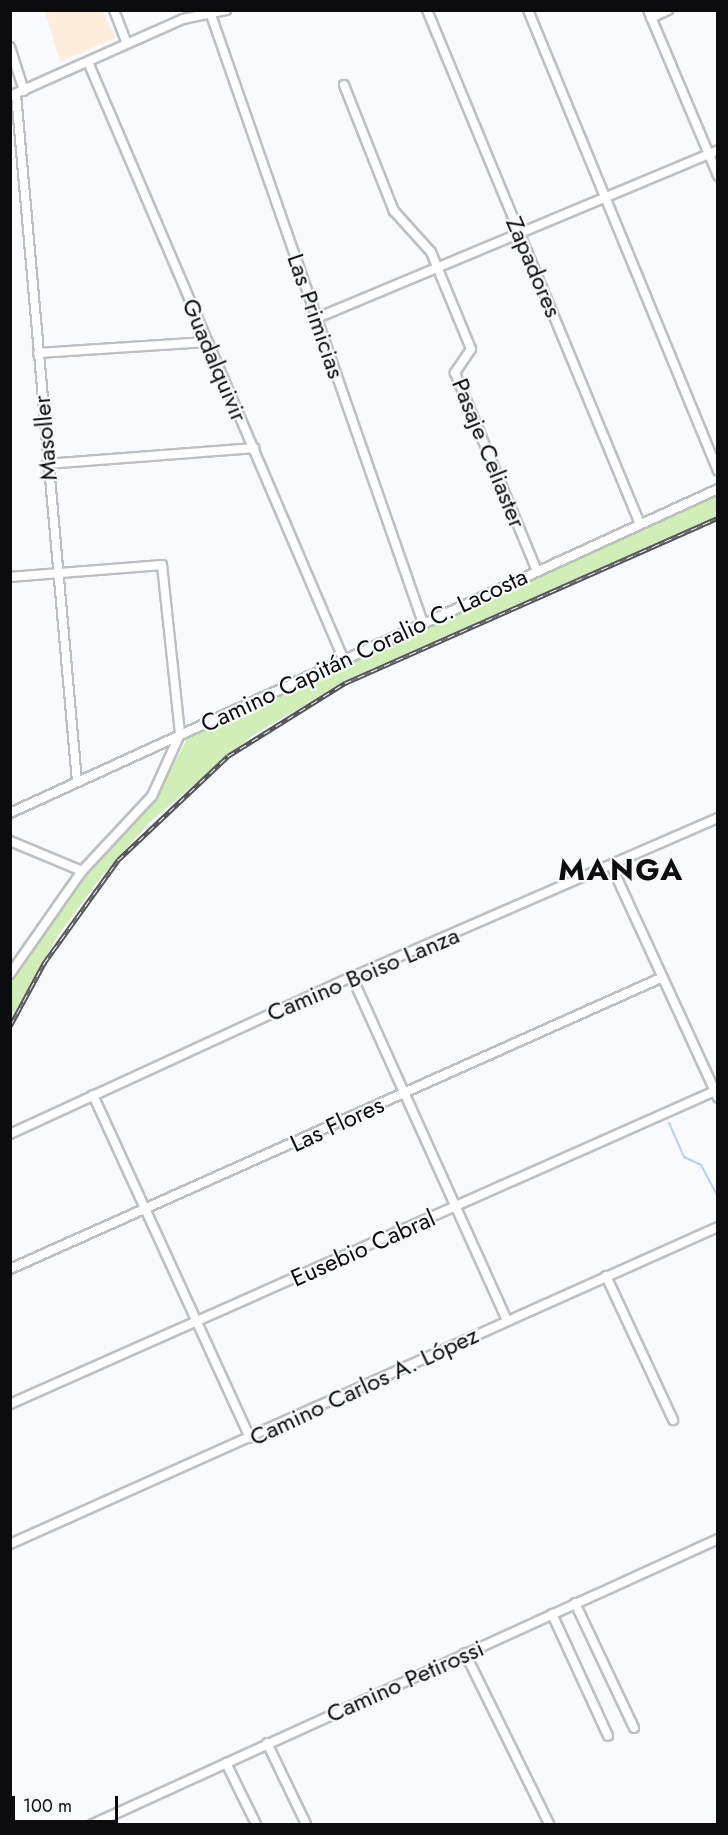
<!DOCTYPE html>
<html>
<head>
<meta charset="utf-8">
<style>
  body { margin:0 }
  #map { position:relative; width:728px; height:1835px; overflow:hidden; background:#f8fafe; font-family:Jost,sans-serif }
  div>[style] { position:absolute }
  .education>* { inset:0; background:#fdeedb }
  .green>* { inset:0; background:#d2eeb8 }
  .stream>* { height:2px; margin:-1px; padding:0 1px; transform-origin:1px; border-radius:1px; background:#b4d0f3 }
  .roads { filter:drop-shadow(2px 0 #bdc0c3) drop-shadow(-2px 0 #bdc0c3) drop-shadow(0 2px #bdc0c3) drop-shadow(0 -2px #bdc0c3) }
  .minor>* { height:8px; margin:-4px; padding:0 4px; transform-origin:4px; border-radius:4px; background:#fff }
  .rail>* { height:4.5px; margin-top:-2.25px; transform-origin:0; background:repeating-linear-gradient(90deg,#f8fafe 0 7px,#555658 0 14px); box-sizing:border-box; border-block:2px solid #555658 }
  span { translate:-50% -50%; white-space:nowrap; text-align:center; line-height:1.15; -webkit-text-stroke:4.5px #f8fafe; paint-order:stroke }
  .street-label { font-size:24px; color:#0c0c0e }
  .district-label { font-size:30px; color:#0c0c0e; font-weight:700; letter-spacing:1.5px }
  .frame { position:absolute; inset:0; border:12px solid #0c0c0e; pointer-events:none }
  .scale { position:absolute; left:12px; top:1796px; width:106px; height:27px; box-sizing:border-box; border:3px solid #0c0c0e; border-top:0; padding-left:8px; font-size:18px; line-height:21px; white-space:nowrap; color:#0c0c0e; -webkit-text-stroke:4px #f8fafe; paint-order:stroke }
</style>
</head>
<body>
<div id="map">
  <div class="education">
    <div style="clip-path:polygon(45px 11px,103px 11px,115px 38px,60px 62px)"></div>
  </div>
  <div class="green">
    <div style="clip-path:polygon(717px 494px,717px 517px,353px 677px,252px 736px,150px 822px,102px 876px,57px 937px,11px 1019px,11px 981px,31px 949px,80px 878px,159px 792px,189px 735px)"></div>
  </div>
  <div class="stream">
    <div style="left:669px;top:1123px;width:37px;rotate:66deg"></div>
    <div style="left:684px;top:1157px;width:19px;rotate:25deg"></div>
    <div style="left:701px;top:1165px;width:36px;rotate:62deg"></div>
  </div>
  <div class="roads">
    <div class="minor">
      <div style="left:114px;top:10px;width:36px;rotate:69deg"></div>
      <div style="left:427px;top:10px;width:556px;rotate:67.49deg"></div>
      <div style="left:528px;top:10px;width:498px;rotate:67.6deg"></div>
      <div style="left:648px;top:10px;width:180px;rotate:67.1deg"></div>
      <div style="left:210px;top:12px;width:644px;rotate:70.78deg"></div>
      <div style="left:651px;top:18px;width:19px;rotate:-25deg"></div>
      <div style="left:10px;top:47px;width:46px;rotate:72.3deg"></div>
      <div style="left:88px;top:62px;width:648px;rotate:66.84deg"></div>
      <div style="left:344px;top:85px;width:136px;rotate:68.4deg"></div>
      <div style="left:394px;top:211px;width:55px;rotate:47.9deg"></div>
      <div style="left:431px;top:252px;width:105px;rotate:67.6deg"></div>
      <div style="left:471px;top:349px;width:29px;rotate:124deg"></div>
      <div style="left:455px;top:373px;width:214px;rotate:67.5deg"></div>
      <div style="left:16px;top:94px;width:691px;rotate:84.93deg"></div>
      <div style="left:10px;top:96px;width:189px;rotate:-24deg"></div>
      <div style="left:183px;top:19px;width:44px;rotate:-11.8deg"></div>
      <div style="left:317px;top:318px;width:435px;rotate:-22.7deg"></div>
      <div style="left:38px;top:353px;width:169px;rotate:-3.7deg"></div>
      <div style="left:47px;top:464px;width:208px;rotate:-4.4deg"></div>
      <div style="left:10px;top:577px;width:152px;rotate:-4.5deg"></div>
      <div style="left:162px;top:565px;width:170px;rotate:83.9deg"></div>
      <div style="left:180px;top:734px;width:68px;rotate:114.3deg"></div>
      <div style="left:152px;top:796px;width:103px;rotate:133deg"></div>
      <div style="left:82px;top:871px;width:126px;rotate:125deg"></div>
      <div style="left:10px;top:813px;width:779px;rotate:-24.59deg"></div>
      <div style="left:10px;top:841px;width:78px;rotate:22.6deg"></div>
      <div style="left:611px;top:865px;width:256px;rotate:65.3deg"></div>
      <div style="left:352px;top:977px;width:376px;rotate:65.7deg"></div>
      <div style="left:93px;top:1095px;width:377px;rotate:65.4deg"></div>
      <div style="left:10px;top:1134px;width:376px;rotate:-24.7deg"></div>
      <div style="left:352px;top:977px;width:399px;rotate:-23.5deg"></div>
      <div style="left:10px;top:1269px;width:715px;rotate:-24.09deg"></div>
      <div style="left:606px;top:1276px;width:159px;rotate:65deg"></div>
      <div style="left:10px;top:1404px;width:771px;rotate:-23.94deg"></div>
      <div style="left:10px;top:1544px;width:776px;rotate:-24.12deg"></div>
      <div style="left:575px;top:1603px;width:138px;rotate:64.7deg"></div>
      <div style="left:552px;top:1614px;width:134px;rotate:65.3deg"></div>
      <div style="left:465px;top:1653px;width:191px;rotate:63.8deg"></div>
      <div style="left:267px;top:1743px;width:90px;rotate:64.3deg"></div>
      <div style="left:226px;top:1763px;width:68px;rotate:63.8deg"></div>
      <div style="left:93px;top:1824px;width:687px;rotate:-24.51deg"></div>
    </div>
  </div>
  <div class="rail">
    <div style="left:10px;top:1026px;width:72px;rotate:-61.6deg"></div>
    <div style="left:44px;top:963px;width:127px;rotate:-54.3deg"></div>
    <div style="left:118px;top:860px;width:151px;rotate:-43.4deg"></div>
    <div style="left:228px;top:756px;width:138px;rotate:-32deg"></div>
    <div style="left:345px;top:683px;width:408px;rotate:-23.9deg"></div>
  </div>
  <div class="street-label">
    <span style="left:534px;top:267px;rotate:67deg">Zapadores</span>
    <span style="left:316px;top:316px;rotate:71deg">Las Primicias</span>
    <span style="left:215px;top:360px;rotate:67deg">Guadalquivir</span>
    <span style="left:45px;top:438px;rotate:-95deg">Masoller</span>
    <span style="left:489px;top:453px;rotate:68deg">Pasaje Celiaster</span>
    <span style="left:364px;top:650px;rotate:-25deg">Camino Capitán Coralio C. Lacosta</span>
    <span style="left:363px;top:974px;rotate:-23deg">Camino Boiso Lanza</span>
    <span style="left:337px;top:1124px;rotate:-25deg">Las Flores</span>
    <span style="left:363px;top:1248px;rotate:-24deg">Eusebio Cabral</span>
    <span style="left:364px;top:1386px;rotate:-25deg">Camino Carlos A. López</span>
    <span style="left:405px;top:1681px;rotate:-24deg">Camino Petirossi</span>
  </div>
  <div class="district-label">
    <span style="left:621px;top:870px">MANGA</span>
  </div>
  <div class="frame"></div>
  <div class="scale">100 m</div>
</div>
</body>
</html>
